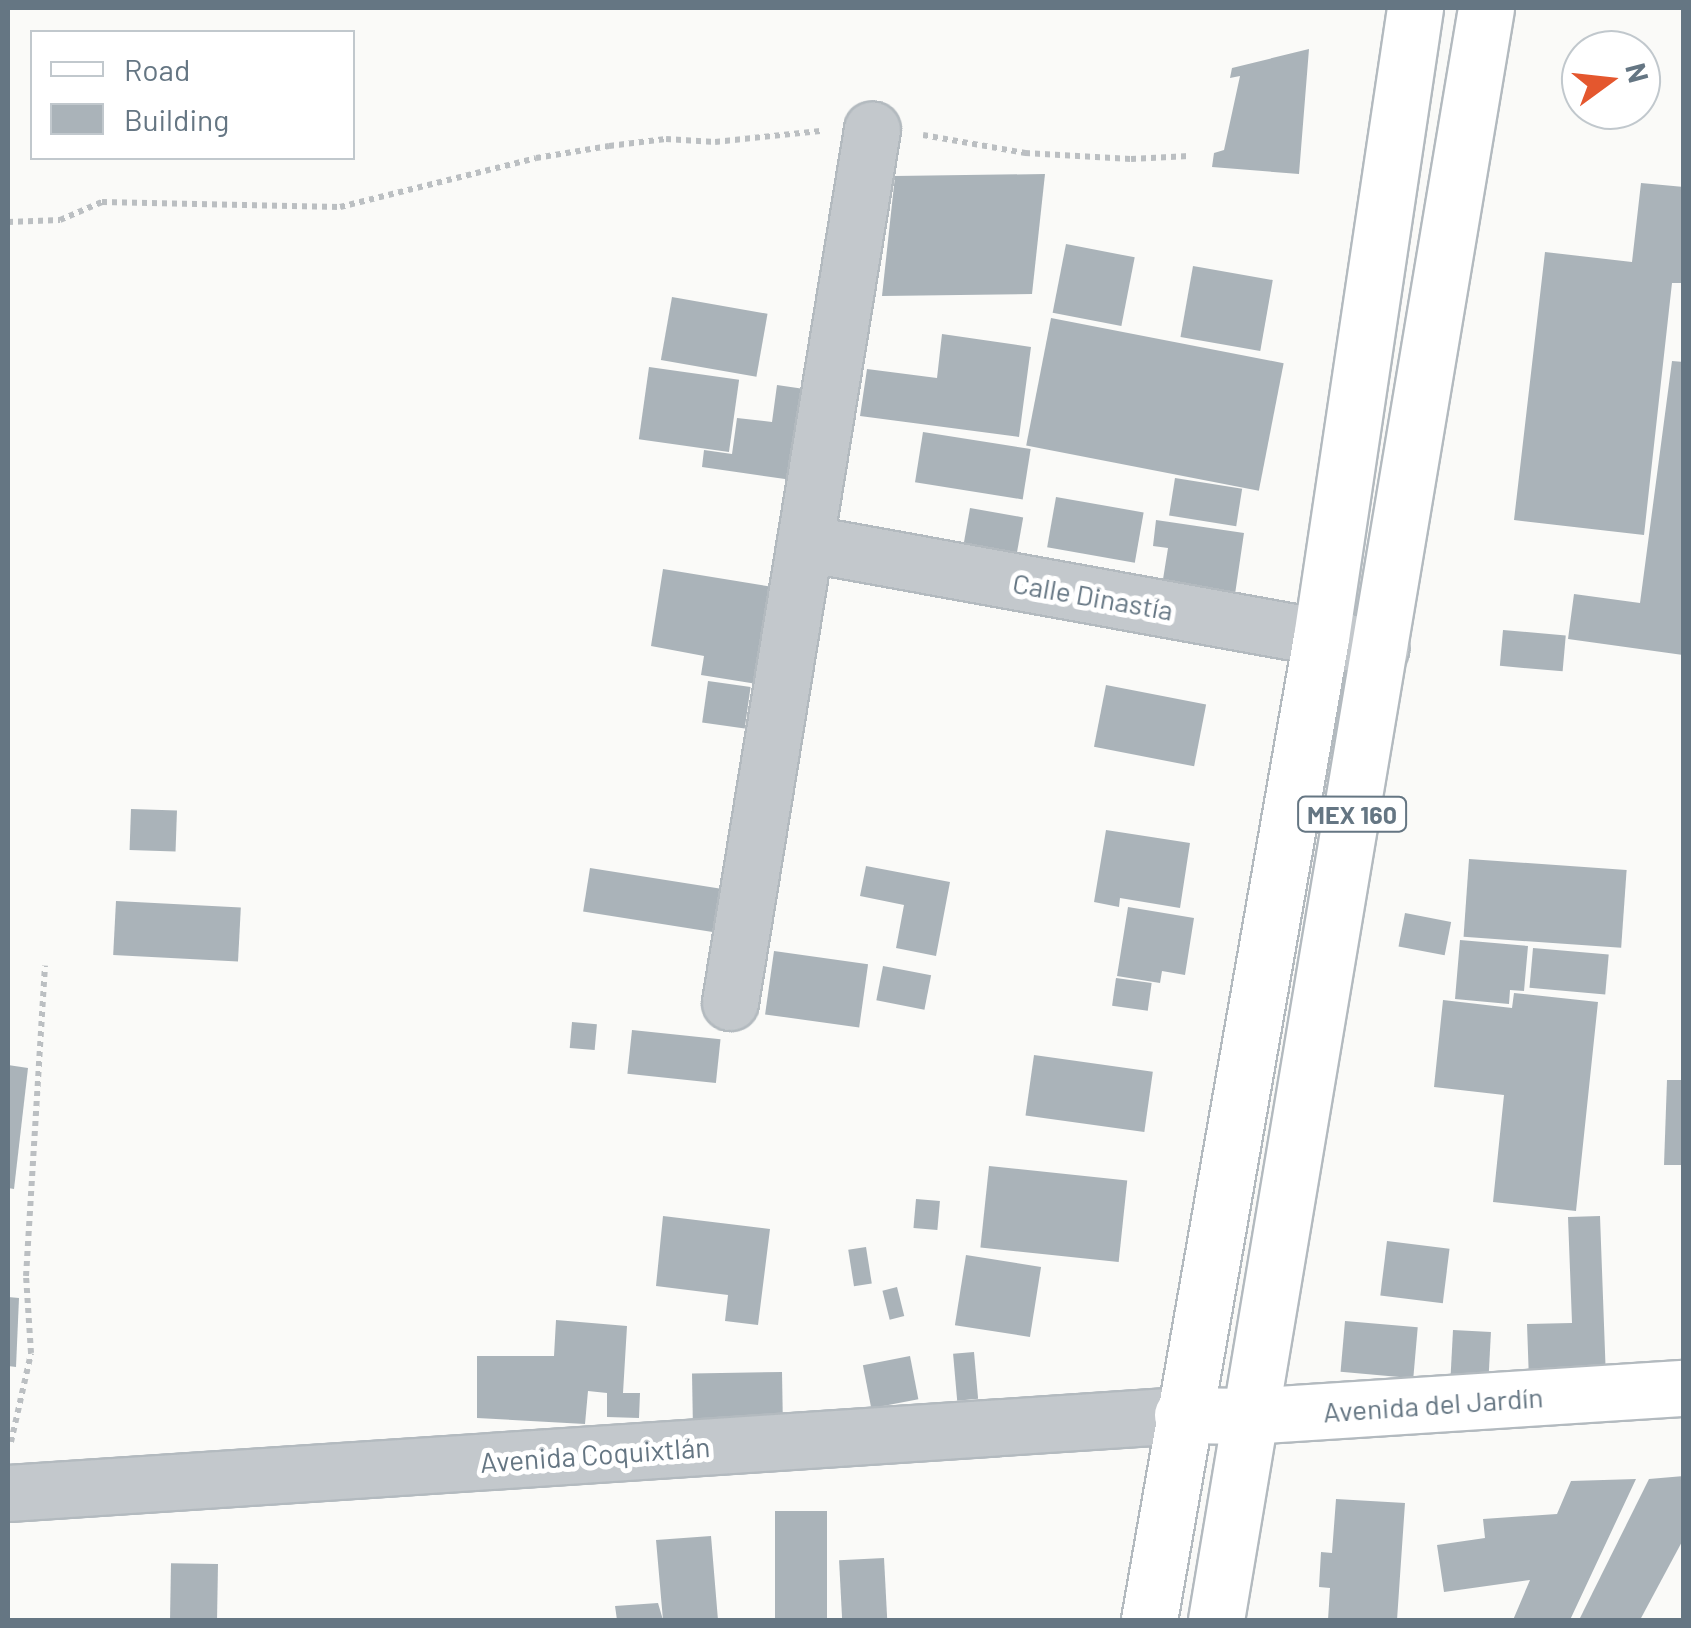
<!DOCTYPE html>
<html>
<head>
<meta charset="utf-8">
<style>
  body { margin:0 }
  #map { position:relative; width:1691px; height:1628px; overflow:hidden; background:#fafaf8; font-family:Barlow,sans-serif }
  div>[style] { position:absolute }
  .building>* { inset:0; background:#aab3b9; transform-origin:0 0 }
  .path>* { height:6px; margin-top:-3px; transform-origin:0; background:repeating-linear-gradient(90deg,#bbbfc2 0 5px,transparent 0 10px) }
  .roads { filter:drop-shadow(2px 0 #b3babf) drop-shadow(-2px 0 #b3babf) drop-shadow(0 2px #b3babf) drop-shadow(0 -2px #b3babf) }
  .minor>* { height:55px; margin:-27.5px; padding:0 27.5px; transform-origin:27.5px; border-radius:27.5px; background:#c3c8cc }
  .tertiary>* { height:55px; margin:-27.5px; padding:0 27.5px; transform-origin:27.5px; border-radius:27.5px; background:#c3c8cc }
  .secondary>* { height:55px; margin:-27.5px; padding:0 27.5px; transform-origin:27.5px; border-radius:27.5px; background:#fff }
  .primary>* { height:55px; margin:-27.5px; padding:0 27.5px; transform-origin:27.5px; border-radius:27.5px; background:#fff }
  span { translate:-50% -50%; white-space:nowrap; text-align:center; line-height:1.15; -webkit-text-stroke:10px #fff; paint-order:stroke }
  .shield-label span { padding:2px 8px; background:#fff; border:2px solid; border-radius:8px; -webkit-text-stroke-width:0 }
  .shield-label { font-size:25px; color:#657683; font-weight:700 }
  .street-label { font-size:28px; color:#657683 }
  .frame { position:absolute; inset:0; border:10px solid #657683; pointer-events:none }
  .legend { position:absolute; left:30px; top:30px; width:325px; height:130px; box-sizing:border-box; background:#fff; border:2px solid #c1c8cd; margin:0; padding:12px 18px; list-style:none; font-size:30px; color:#657683 }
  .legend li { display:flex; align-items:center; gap:20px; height:50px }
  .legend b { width:50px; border:2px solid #c1c8cd }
  .north { position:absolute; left:1561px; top:30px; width:100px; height:100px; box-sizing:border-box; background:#fff; border:2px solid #c1c8cd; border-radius:50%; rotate:75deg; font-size:28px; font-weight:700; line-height:40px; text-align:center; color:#657683 }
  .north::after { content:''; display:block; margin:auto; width:35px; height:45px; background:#e4572e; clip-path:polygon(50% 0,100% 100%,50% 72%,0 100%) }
</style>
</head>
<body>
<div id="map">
  <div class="building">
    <div style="clip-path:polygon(1309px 49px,1299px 174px,1212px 167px,1214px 153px,1224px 150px,1240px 76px,1230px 78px,1232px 68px)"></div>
    <div style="clip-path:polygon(1045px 174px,1032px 294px,882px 296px,895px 176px)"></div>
    <div style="clip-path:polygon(1641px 183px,1684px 187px,1684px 283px,1672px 283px,1644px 535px,1514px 520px,1545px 252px,1632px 262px)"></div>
    <div style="left:1066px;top:244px;width:70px;height:70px;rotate:11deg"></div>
    <div style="left:1193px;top:266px;width:81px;height:72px;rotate:10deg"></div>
    <div style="left:672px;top:297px;width:97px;height:64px;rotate:10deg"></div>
    <div style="left:1051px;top:318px;width:237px;height:130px;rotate:11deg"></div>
    <div style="clip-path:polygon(942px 334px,1031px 347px,1019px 437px,860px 416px,867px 369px,937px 378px)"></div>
    <div style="clip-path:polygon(1672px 361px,1684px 362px,1683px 655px,1568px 639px,1574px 594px,1640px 603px)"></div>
    <div style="left:649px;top:367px;width:91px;height:73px;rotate:8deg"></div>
    <div style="clip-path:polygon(777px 385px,818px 391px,806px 482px,702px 467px,704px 450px,732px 454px,737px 418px,772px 422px)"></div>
    <div style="left:923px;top:432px;width:109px;height:51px;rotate:9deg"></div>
    <div style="left:1175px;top:478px;width:68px;height:38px;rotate:9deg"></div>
    <div style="left:1056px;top:497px;width:89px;height:51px;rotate:10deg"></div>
    <div style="left:970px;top:508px;width:54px;height:56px;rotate:10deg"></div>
    <div style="clip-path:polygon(1156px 520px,1244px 533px,1233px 608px,1160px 598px,1168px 548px,1153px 546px)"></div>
    <div style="clip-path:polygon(663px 569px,773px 587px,757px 684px,701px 675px,704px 656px,651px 646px)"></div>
    <div style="left:1503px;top:630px;width:63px;height:36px;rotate:5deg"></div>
    <div style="left:708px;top:681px;width:43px;height:42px;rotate:8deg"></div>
    <div style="left:1106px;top:685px;width:102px;height:63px;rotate:11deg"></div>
    <div style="left:131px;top:809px;width:46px;height:41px;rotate:2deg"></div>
    <div style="clip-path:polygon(1106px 830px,1190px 843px,1180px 908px,1120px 898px,1119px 907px,1094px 902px)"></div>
    <div style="left:1469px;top:859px;width:158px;height:78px;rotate:4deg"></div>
    <div style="clip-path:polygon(866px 866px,950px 882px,936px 956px,896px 948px,904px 905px,860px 896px)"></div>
    <div style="left:590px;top:868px;width:139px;height:44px;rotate:9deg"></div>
    <div style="left:116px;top:901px;width:125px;height:54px;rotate:3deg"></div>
    <div style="clip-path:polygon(1128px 907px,1194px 918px,1185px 975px,1162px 971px,1160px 983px,1117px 976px)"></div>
    <div style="left:1405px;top:913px;width:47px;height:34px;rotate:11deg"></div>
    <div style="clip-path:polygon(1460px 940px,1528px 946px,1524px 991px,1510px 990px,1509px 1004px,1455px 999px)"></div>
    <div style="left:1533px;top:948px;width:76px;height:40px;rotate:5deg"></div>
    <div style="left:774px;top:951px;width:95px;height:64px;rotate:8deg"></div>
    <div style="left:883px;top:966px;width:49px;height:35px;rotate:11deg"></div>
    <div style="left:1116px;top:978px;width:36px;height:28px;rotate:8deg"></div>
    <div style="clip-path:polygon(1514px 993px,1598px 1002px,1576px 1211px,1493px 1202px,1504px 1095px,1434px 1087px,1443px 1000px,1512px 1008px)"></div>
    <div style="left:572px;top:1022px;width:25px;height:26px;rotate:5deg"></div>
    <div style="left:632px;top:1030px;width:89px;height:44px;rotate:6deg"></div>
    <div style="left:1034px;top:1055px;width:120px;height:61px;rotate:8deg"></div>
    <div style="clip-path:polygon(8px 1065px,28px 1068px,14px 1189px,8px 1188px)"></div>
    <div style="clip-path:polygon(1667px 1080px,1684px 1080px,1684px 1165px,1664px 1165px)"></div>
    <div style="left:989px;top:1166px;width:139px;height:82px;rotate:6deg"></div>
    <div style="left:916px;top:1199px;width:24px;height:29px;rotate:5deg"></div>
    <div style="clip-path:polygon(663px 1216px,770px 1229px,758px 1325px,725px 1321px,728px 1295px,656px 1286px)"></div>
    <div style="clip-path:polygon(1600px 1216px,1606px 1379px,1529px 1381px,1527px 1324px,1572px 1323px,1568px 1217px)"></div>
    <div style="left:1387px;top:1241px;width:63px;height:55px;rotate:7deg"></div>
    <div style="left:866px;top:1247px;width:37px;height:18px;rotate:81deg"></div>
    <div style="left:966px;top:1255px;width:76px;height:71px;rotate:9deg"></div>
    <div style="left:897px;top:1287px;width:30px;height:15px;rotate:76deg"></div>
    <div style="clip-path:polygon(8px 1297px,19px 1298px,16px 1367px,8px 1366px)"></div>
    <div style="clip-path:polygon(556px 1320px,627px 1326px,623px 1393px,640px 1393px,639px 1418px,607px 1417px,607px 1393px,588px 1391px,585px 1424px,477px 1418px,477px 1356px,554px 1356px)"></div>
    <div style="left:1345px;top:1321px;width:73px;height:51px;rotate:5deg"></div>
    <div style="left:1453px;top:1330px;width:38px;height:47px;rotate:3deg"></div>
    <div style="left:974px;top:1352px;width:47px;height:21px;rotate:85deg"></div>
    <div style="left:910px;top:1356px;width:44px;height:48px;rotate:79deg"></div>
    <div style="left:782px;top:1372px;width:49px;height:90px;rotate:89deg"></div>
    <div style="clip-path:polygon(1684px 1476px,1684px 1538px,1640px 1620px,1579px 1620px,1649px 1479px)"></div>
    <div style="clip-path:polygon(1636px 1479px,1570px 1620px,1513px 1620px,1530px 1580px,1444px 1592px,1437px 1545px,1485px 1538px,1483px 1519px,1557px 1514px,1571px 1481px)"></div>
    <div style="clip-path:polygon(1336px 1499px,1405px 1503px,1397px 1620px,1328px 1620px,1330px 1588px,1319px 1587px,1321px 1552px,1332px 1553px)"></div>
    <div style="left:775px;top:1511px;width:52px;height:109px"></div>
    <div style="clip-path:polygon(711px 1536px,718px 1620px,617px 1620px,615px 1606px,658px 1603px,663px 1620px,656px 1540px)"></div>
    <div style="left:884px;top:1558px;width:62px;height:45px;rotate:87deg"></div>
    <div style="left:218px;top:1564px;width:56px;height:47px;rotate:91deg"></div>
  </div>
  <div class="path">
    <div style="left:923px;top:135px;width:104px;rotate:10deg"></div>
    <div style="left:1025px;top:153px;width:106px;rotate:3.2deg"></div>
    <div style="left:1131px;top:159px;width:58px;rotate:-3deg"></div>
    <div style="left:8px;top:222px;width:52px;rotate:-2.2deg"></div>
    <div style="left:60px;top:220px;width:46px;rotate:-23.2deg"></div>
    <div style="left:102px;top:202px;width:238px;rotate:1.2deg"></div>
    <div style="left:340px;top:207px;width:202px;rotate:-14deg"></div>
    <div style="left:536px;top:158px;width:74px;rotate:-9.3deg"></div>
    <div style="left:609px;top:146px;width:57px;rotate:-7deg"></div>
    <div style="left:666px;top:139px;width:49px;rotate:3.5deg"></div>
    <div style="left:715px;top:142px;width:106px;rotate:-6deg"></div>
    <div style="left:11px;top:1442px;width:91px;rotate:-77.3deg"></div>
    <div style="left:31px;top:1353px;width:77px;rotate:-93.7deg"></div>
    <div style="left:26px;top:1276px;width:311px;rotate:-86.5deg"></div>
  </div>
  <div class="roads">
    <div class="minor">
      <div style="left:805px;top:543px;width:585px;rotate:10.33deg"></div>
      <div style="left:730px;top:1002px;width:884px;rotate:-80.76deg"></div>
    </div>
    <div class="tertiary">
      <div style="left:8px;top:1493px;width:1177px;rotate:-3.8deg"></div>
    </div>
    <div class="secondary">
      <div style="left:1182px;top:1415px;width:66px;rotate:0.9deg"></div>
      <div style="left:1248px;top:1416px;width:437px;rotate:-3.7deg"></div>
    </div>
    <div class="primary">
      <div style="left:1149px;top:1620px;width:997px;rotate:-80.07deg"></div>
      <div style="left:1321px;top:638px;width:637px;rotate:-81.51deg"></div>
      <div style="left:1216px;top:1620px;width:1634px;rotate:-80.49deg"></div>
    </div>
  </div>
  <div class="shield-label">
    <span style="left:1352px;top:814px">MEX 160</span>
  </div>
  <div class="street-label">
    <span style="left:1093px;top:596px;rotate:10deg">Calle Dinastía</span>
    <span style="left:1433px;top:1404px;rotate:-4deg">Avenida del Jardín</span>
    <span style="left:595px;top:1454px;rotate:-4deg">Avenida Coquixtlán</span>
  </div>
  <div class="frame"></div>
  <ul class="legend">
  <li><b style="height:12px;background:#fff"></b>Road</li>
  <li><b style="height:28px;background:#aab3b9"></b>Building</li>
  </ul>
  <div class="north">N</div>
</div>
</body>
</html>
